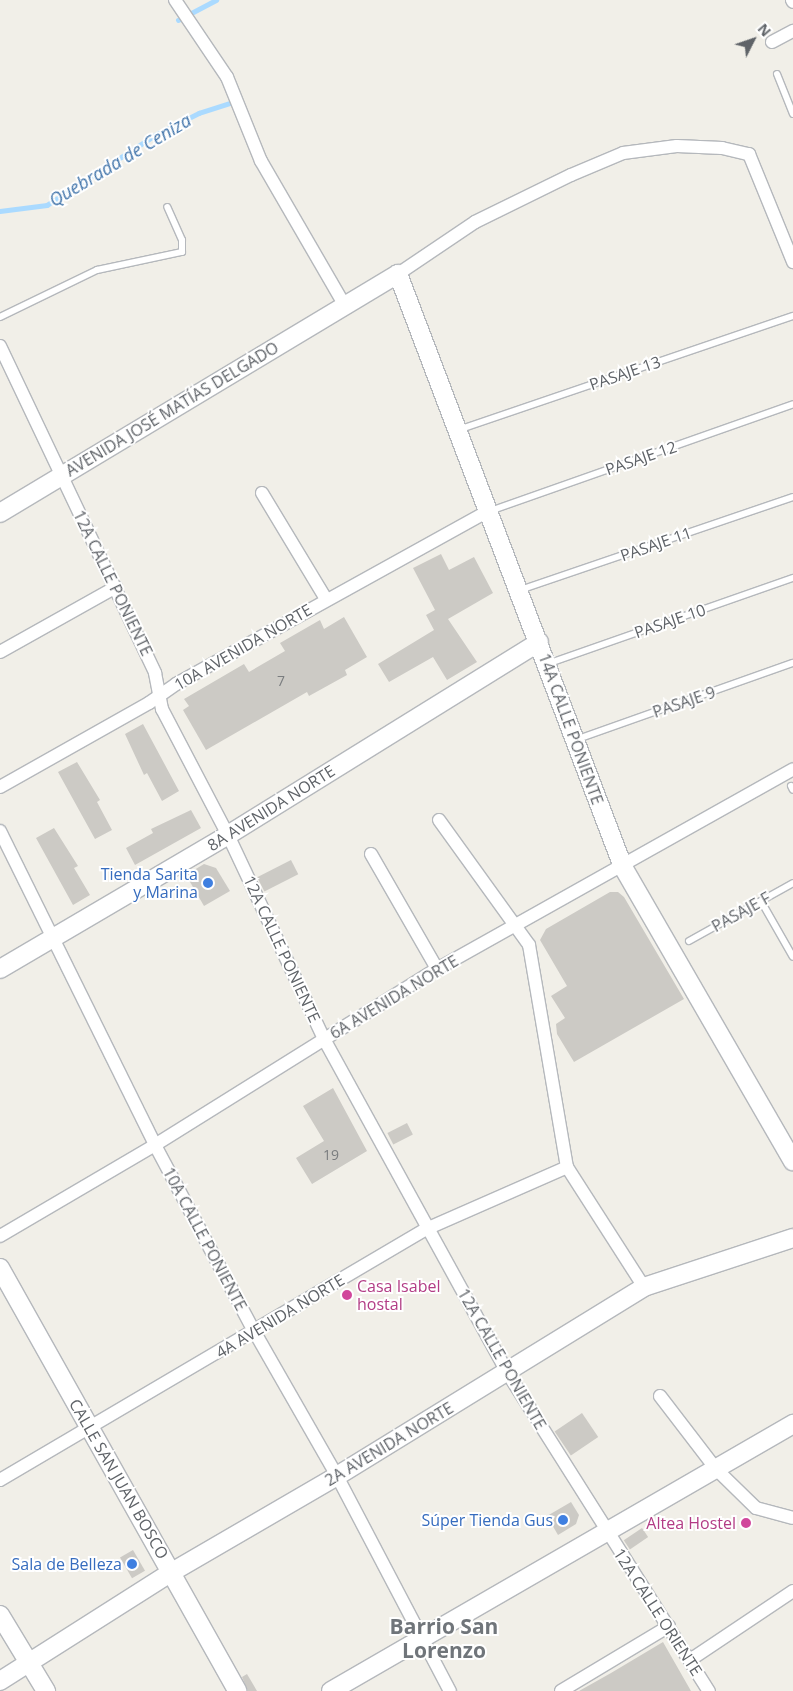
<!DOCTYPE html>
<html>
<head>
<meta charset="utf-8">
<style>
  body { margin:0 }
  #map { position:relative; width:793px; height:1691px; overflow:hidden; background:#f1efe8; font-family:"Open Sans",sans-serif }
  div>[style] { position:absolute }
  .stream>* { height:4.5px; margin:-2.25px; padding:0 2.25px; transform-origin:2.25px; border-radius:2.25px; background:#aadaff }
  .building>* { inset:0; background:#cccac5; transform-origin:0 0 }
  .roads { filter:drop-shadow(1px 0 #b5b8bc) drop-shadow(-1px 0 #b5b8bc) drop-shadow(0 1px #b5b8bc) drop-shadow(0 -1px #b5b8bc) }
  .lane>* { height:6px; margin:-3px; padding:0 3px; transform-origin:3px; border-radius:3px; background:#fff }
  .street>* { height:12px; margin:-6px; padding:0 6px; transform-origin:6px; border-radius:6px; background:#fff }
  .secondary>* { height:18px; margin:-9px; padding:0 9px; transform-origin:9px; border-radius:9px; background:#fff }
  .dots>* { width:14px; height:14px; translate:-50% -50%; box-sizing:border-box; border:2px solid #fff; border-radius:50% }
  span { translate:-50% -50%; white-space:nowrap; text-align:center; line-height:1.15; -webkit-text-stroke:4px #fff; paint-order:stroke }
  .number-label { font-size:14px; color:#7a7d7f }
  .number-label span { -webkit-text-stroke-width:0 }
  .street-label { font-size:16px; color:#5f6368 }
  .shop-label { font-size:16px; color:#366cbe }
  .right { translate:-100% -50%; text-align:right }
  .hotel-label { font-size:16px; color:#b23c85 }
  .left { translate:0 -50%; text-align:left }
  .water-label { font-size:18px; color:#4174aa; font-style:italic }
  .district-label { font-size:21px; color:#70757a; font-weight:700 }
  .north { position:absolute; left:728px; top:15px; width:50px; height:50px; -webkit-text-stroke:4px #fff; paint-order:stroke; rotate:49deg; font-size:14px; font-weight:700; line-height:20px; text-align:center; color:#5f6368 }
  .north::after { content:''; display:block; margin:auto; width:18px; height:22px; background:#5f6368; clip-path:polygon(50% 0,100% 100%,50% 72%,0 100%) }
</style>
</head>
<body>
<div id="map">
  <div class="stream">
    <div style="left:178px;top:20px;width:43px;rotate:-27.8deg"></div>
    <div style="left:0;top:211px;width:47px;rotate:-7.3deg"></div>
    <div style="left:47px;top:205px;width:129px;rotate:-32.9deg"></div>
    <div style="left:155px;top:135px;width:49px;rotate:-26.6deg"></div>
    <div style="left:199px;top:113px;width:39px;rotate:-18deg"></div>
  </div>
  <div class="building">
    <div style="clip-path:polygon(441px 554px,449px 570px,474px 557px,493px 593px,448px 619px,477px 662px,447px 680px,433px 657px,389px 682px,378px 664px,434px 630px,426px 615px,435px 610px,413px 568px)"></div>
    <div style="clip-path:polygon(344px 617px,367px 657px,345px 670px,347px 675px,309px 696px,307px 692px,206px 750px,183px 710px,189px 706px,184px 699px,244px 664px,249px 672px,285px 651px,280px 643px,320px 620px,324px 629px)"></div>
    <div style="clip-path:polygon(143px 724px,179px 791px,162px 801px,147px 773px,144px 775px,125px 734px)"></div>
    <div style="clip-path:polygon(77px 762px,100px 800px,97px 802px,112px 830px,95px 839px,58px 772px)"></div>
    <div style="clip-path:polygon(191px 810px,201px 828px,135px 865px,126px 848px,153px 833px,151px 829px)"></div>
    <div style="clip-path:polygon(54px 828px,78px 866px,74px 868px,90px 895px,73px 905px,36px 838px)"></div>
    <div style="left:291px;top:860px;width:16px;height:38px;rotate:63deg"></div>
    <div style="clip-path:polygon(204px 864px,216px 868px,230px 891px,204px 906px,186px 875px)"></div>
    <div style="clip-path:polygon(610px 892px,618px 892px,624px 897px,684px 999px,574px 1062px,557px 1034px,556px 1024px,565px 1018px,551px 996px,567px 986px,540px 940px,546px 929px)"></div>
    <div style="clip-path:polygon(333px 1088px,367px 1151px,312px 1184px,296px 1158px,324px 1141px,303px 1106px)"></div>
    <div style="left:407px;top:1123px;width:13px;height:22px;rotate:63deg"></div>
    <div style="left:582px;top:1413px;width:29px;height:33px;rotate:56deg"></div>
    <div style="clip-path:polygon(571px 1502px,579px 1515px,576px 1524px,558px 1535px,547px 1516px)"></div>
    <div style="left:642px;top:1528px;width:11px;height:22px;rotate:56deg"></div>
    <div style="left:133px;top:1550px;width:24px;height:15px;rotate:60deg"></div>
    <div style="clip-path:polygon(663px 1642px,691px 1691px,579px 1691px,611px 1673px)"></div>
    <div style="clip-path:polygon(247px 1674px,257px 1691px,248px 1691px,242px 1677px)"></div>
  </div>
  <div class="roads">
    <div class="lane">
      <div style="left:777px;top:74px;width:43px;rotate:68.2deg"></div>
      <div style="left:0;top:317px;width:108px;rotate:-25.9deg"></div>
      <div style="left:97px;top:270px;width:87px;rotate:-12deg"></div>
      <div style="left:182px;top:252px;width:12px;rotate:-90deg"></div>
      <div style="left:182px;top:240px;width:36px;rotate:-114deg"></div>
      <div style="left:458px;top:430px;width:354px;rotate:-18.8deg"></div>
      <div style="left:490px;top:511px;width:321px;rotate:-19.4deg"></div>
      <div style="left:520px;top:590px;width:288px;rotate:-18.8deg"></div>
      <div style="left:547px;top:664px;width:261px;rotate:-19.3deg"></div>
      <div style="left:575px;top:740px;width:231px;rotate:-19.5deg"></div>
      <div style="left:791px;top:786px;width:4px;rotate:63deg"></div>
      <div style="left:761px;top:901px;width:64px;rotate:60.3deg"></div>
      <div style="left:689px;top:941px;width:119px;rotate:-29.1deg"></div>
    </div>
    <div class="street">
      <div style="left:175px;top:0;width:93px;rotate:56deg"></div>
      <div style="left:227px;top:77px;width:91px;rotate:68deg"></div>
      <div style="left:261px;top:161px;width:168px;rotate:59.9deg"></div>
      <div style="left:792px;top:0;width:2px;rotate:63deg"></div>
      <div style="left:772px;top:42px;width:24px;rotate:-28deg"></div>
      <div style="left:398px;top:274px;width:93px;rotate:-34deg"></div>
      <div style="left:475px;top:222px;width:107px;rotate:-26.1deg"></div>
      <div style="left:571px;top:175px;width:56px;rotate:-22.9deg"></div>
      <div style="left:623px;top:153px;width:54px;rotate:-7.4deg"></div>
      <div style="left:677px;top:146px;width:45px;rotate:2.5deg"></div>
      <div style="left:722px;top:148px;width:28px;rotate:13deg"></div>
      <div style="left:749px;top:154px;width:117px;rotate:67.8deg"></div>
      <div style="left:0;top:346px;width:362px;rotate:64.6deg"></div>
      <div style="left:155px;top:673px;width:37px;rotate:79deg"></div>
      <div style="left:162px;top:709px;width:142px;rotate:62.4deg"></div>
      <div style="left:228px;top:835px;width:225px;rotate:64.8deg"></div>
      <div style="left:324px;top:1039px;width:380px;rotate:61.2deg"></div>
      <div style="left:507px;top:1372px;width:378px;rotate:57.7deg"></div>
      <div style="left:262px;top:493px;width:124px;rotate:58.9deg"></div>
      <div style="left:0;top:652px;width:133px;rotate:-29.3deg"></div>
      <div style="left:0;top:787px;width:171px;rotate:-29.4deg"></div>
      <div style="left:149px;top:703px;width:33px;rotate:-35deg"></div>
      <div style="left:176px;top:684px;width:357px;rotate:-29deg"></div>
      <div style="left:439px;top:820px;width:154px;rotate:54.2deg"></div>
      <div style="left:529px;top:945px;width:225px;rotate:80.3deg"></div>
      <div style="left:567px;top:1167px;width:143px;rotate:57.3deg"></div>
      <div style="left:0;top:831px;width:350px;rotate:63.7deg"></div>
      <div style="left:155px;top:1145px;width:211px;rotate:62deg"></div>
      <div style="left:254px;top:1331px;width:167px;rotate:60.2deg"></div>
      <div style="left:337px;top:1476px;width:243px;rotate:62.3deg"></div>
      <div style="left:371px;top:854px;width:133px;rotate:60.1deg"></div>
      <div style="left:0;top:1236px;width:180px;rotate:-30.4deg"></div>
      <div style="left:155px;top:1145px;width:332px;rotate:-32deg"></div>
      <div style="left:437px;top:969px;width:408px;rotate:-29.3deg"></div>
      <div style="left:660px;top:1396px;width:92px;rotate:52.5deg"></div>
      <div style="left:716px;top:1469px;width:56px;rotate:44.3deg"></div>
      <div style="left:756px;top:1508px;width:38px;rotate:15deg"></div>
      <div style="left:0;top:1480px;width:494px;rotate:-30.5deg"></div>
      <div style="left:426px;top:1229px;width:154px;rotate:-23.7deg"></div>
      <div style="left:690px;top:1660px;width:124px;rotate:-33.8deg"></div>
      <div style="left:561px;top:1691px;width:126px;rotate:-31deg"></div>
    </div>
    <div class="secondary">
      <div style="left:0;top:513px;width:464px;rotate:-31deg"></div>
      <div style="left:398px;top:274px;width:634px;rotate:69.22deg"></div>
      <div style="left:623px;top:867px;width:340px;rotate:60deg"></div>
      <div style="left:0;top:969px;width:264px;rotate:-30.4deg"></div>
      <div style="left:228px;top:835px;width:366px;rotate:-31.8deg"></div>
      <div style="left:0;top:1268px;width:485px;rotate:60.7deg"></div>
      <div style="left:0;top:1615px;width:89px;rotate:58.8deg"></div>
      <div style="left:0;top:1681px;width:204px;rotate:-32.4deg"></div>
      <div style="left:172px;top:1572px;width:191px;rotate:-30.2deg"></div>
      <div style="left:337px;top:1476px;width:361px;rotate:-31.6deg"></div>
      <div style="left:644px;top:1287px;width:157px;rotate:-18.2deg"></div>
      <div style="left:331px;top:1691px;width:534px;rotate:-30.02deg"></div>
    </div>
  </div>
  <div class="dots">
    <div style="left:208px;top:883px;background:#3f7fe0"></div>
    <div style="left:347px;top:1295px;background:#d1479c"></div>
    <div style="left:563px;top:1520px;background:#3f7fe0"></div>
    <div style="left:746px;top:1523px;background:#d1479c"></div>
    <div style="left:132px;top:1564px;background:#3f7fe0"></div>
  </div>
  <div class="number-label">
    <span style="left:281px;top:681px">7</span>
    <span style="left:331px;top:1155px">19</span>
  </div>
  <div class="street-label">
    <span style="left:625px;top:373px;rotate:-19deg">PASAJE 13</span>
    <span style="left:172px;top:409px;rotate:-31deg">AVENIDA JOSÉ MATÍAS DELGADO</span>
    <span style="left:641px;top:458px;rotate:-19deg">PASAJE 12</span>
    <span style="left:656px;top:544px;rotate:-19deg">PASAJE 11</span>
    <span style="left:113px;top:583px;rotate:64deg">12A CALLE PONIENTE</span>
    <span style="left:670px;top:621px;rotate:-19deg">PASAJE 10</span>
    <span style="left:243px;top:647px;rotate:-30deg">10A AVENIDA NORTE</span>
    <span style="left:684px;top:702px;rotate:-19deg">PASAJE 9</span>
    <span style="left:571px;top:729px;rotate:70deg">14A CALLE PONIENTE</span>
    <span style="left:271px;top:808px;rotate:-32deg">8A AVENIDA NORTE</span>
    <span style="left:741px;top:912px;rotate:-29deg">PASAJE F</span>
    <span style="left:282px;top:949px;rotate:65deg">12A CALLE PONIENTE</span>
    <span style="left:394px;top:997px;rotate:-31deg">6A AVENIDA NORTE</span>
    <span style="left:205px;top:1239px;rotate:62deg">10A CALLE PONIENTE</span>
    <span style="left:280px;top:1316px;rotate:-31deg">4A AVENIDA NORTE</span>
    <span style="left:502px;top:1359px;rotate:60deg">12A CALLE PONIENTE</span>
    <span style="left:389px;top:1444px;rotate:-31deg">2A AVENIDA NORTE</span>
    <span style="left:119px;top:1479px;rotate:60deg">CALLE SAN JUAN BOSCO</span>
    <span style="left:658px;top:1612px;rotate:57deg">12A CALLE ORIENTE</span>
  </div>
  <div class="shop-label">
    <span class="right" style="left:198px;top:883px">Tienda Sarita<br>y Marina</span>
    <span class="right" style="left:553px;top:1520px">Súper Tienda Gus</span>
    <span class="right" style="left:122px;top:1564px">Sala de Belleza</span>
  </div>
  <div class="hotel-label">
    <span class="left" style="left:357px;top:1295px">Casa Isabel<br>hostal</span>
    <span class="right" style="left:736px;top:1523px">Altea Hostel</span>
  </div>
  <div class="water-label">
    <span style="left:120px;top:160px;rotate:-31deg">Quebrada de Ceniza</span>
  </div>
  <div class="district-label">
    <span style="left:444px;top:1638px">Barrio San<br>Lorenzo</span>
  </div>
  <div class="north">N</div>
</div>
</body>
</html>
